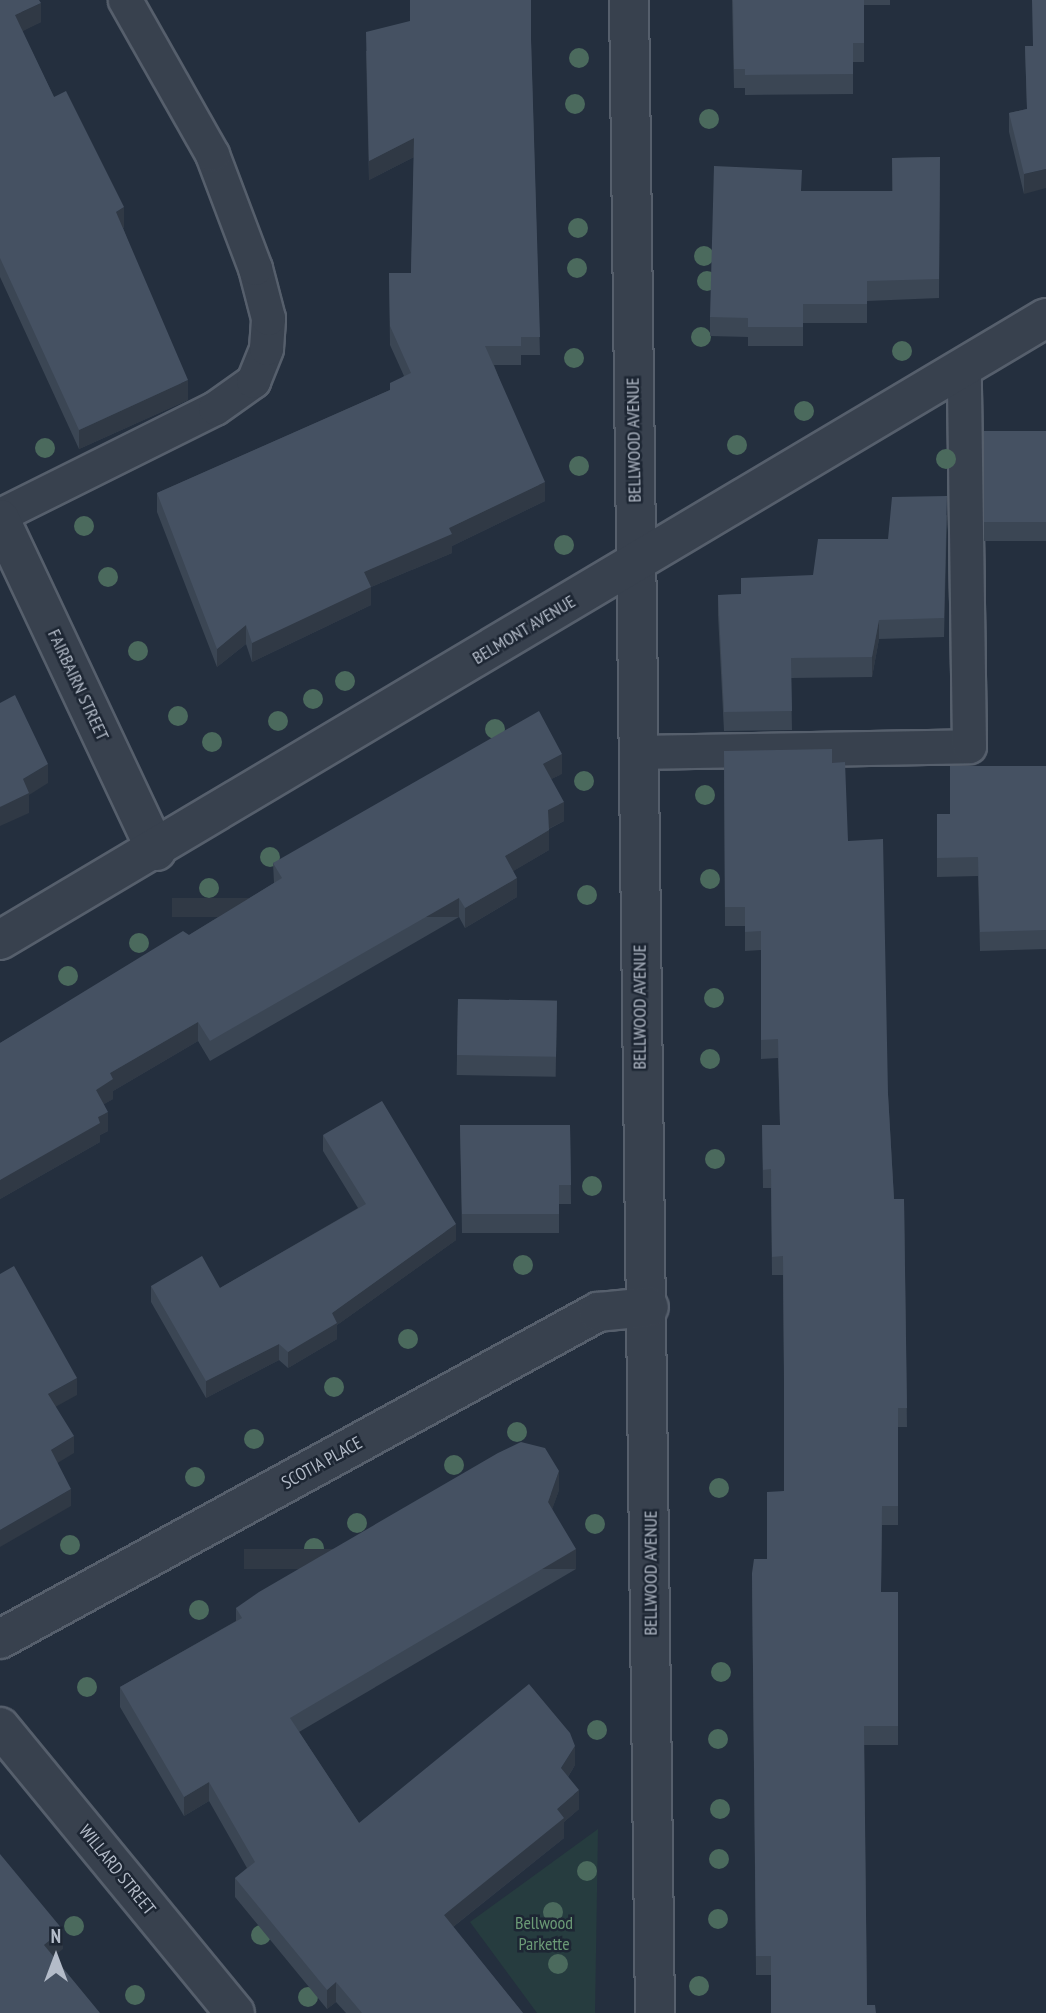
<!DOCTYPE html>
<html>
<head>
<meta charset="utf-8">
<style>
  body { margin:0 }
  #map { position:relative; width:1046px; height:2013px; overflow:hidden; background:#242f3e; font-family:"PT Sans Narrow",sans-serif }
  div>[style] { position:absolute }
  .green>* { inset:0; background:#263c3f }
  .roads { filter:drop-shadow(2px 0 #565f6c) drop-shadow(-2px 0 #565f6c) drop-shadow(0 2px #565f6c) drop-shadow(0 -2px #565f6c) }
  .lane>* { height:33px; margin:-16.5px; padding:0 16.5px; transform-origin:16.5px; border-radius:16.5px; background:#38414e }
  .street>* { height:38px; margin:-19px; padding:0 19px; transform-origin:19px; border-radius:19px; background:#38414e }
  .trees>* { width:20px; height:20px; margin:-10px; border-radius:50%; background:#4b6a5d }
  .wall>* { inset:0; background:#3b4654; transform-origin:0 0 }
  .shaded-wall>* { inset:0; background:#303945; transform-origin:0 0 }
  .building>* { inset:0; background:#455162; transform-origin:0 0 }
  span { translate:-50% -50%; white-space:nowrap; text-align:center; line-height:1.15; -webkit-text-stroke:5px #1d2633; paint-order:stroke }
  .street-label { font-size:18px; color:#b4bcc9 }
  .park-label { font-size:18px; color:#6b9a76 }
  .north { position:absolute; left:21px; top:1922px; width:70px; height:70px; -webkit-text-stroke:5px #1d2633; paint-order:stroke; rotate:0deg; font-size:19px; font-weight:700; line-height:28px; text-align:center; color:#b4bcc9 }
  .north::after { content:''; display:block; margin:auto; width:24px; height:32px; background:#b4bcc9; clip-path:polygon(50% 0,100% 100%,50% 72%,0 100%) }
</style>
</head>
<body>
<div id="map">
  <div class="green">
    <div style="clip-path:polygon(598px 1829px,595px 2013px,537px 2013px,470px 1922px)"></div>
  </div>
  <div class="roads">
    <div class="lane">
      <div style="left:0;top:515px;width:240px;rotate:-26.5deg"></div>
      <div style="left:215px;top:408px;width:47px;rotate:-35.4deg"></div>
      <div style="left:253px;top:381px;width:35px;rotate:-68deg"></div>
      <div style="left:266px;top:348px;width:30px;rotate:-86deg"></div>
      <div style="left:268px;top:318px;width:52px;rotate:-104.6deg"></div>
      <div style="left:255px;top:268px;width:122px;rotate:-110.7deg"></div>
      <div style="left:212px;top:154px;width:177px;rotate:-119.5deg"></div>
      <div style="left:638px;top:752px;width:331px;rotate:-1deg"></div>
      <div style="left:969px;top:746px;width:378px;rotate:-90.8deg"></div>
    </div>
    <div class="street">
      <div style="left:629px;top:0;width:2013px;rotate:89.26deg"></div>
      <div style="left:0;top:519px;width:367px;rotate:64.8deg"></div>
      <div style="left:0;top:940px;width:1217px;rotate:-30.74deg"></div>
      <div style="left:0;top:1639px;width:682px;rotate:-28.67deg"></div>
      <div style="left:598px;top:1312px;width:51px;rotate:-5.6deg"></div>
      <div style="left:0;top:1727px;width:370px;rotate:50.6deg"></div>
    </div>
  </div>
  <div class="trees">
    <div style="left:579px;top:58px"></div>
    <div style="left:575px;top:104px"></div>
    <div style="left:709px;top:119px"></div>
    <div style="left:578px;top:228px"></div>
    <div style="left:704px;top:256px"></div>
    <div style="left:577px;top:268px"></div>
    <div style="left:707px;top:281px"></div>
    <div style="left:701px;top:337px"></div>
    <div style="left:902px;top:351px"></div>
    <div style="left:574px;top:358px"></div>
    <div style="left:804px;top:411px"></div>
    <div style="left:737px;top:445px"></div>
    <div style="left:45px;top:448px"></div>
    <div style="left:946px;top:459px"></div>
    <div style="left:579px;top:466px"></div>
    <div style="left:84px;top:526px"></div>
    <div style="left:564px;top:545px"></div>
    <div style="left:108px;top:577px"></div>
    <div style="left:138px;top:651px"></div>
    <div style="left:345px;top:681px"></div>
    <div style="left:313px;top:699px"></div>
    <div style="left:178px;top:716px"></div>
    <div style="left:278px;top:721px"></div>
    <div style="left:495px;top:729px"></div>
    <div style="left:212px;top:742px"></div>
    <div style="left:584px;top:781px"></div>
    <div style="left:705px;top:795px"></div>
    <div style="left:270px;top:857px"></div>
    <div style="left:710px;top:879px"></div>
    <div style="left:209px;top:888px"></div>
    <div style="left:587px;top:895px"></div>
    <div style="left:139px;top:943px"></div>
    <div style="left:68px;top:976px"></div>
    <div style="left:714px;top:998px"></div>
    <div style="left:710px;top:1059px"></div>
    <div style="left:715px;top:1159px"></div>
    <div style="left:592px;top:1186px"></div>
    <div style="left:523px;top:1265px"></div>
    <div style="left:408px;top:1339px"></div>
    <div style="left:334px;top:1387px"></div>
    <div style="left:517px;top:1432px"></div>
    <div style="left:254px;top:1439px"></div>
    <div style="left:454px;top:1465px"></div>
    <div style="left:195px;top:1477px"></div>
    <div style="left:719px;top:1488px"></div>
    <div style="left:357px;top:1523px"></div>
    <div style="left:595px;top:1524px"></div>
    <div style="left:70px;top:1545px"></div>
    <div style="left:314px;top:1548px"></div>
    <div style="left:199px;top:1610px"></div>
    <div style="left:721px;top:1672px"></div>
    <div style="left:87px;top:1687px"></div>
    <div style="left:597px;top:1730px"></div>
    <div style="left:718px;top:1739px"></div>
    <div style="left:720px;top:1809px"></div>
    <div style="left:719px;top:1859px"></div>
    <div style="left:587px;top:1871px"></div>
    <div style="left:553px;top:1912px"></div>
    <div style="left:718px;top:1919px"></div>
    <div style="left:74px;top:1926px"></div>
    <div style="left:261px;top:1935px"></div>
    <div style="left:558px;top:1964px"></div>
    <div style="left:699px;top:1986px"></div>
    <div style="left:135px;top:1995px"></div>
    <div style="left:308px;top:1997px"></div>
  </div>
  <div class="wall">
    <div style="clip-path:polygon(0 0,41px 22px,22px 31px,54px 97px,124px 227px,123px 228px,188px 400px,79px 449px,0 277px)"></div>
    <div style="clip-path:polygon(732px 0,890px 0,890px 5px,864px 5px,864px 62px,853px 62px,853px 94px,745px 95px,745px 88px,734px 88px)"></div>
    <div style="clip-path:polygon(531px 41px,540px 355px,521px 355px,521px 365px,494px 365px,545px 501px,452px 546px,452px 553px,371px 587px,371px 605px,252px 662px,246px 644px,217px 667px,157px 512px,157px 493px,390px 390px,404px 376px,390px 345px,389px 273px,411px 273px,414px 157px,369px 180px,366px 51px)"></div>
    <div style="clip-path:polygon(1025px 46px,1032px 46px,1024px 194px,1009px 132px,1009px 113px,1027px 109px)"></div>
    <div style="clip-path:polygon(940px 157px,939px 298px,867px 301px,867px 323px,803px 323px,803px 346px,748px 346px,748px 337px,710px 336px,710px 317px,802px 191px,892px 191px,892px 158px)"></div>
    <div style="left:984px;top:431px;width:62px;height:110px"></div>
    <div style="clip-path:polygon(947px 515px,944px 637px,879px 639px,872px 677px,791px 678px,792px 730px,724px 731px,718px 615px,718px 595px,741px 594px,813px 575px,888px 539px)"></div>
    <div style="clip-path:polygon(724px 751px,832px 763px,848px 841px,888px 1094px,894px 1199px,904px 1199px,907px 1427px,898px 1427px,898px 1525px,882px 1525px,881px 1592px,898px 1592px,898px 1745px,864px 1745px,867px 2005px,876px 2013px,771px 1975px,756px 1975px,752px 1573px,767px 1559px,784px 1491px,784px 1384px,783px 1275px,772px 1275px,771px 1188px,763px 1188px,762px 1125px,780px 1125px,778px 1058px,761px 1059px,761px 950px,745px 951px,745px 926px,725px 926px)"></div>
    <div style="clip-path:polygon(1046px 766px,1046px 949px,980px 951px,978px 876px,937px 877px,937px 814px,950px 814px)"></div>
    <div style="clip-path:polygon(562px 774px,551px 779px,564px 821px,549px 829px,549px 850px,513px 871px,517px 897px,465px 928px,459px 917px,210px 1061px,198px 1041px,113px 1091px,113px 1099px,104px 1104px,108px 1131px,100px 1135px,100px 1142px,0 1199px,0 1043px,189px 935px,274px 883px,273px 863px)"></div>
    <div style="left:458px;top:999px;width:99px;height:76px;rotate:1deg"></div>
    <div style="clip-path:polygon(460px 1125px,570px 1125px,571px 1204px,559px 1204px,559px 1233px,462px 1233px)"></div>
    <div style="clip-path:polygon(323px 1135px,456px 1240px,337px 1325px,337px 1339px,288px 1368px,279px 1360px,206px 1398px,151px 1302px,151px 1286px,220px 1288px,358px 1208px,323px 1151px)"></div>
    <div style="clip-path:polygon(559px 1490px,552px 1509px,576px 1569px,299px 1732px,359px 1823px,575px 1765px,568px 1777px,579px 1809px,564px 1822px,564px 1838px,453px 1927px,523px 2013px,346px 2013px,336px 2002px,327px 2009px,235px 1897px,235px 1878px,247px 1868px,209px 1801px,184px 1816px,120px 1707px,120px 1687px,236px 1621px,236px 1608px)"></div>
  </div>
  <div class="shaded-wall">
    <div style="clip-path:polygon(41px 3px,41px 22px,15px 35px,15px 15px)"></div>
    <div style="clip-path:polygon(414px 138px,414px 157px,369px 180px,369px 161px)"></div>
    <div style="clip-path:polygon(1046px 169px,1046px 188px,1024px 194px,1024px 174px)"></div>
    <div style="clip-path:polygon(124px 207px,124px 227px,116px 231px,116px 212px)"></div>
    <div style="clip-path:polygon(188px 380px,188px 400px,79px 449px,79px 430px)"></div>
    <div style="clip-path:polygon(545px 482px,545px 501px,452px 546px,452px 553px,371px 587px,371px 605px,252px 662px,252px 643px,364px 572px,449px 528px)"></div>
    <div style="clip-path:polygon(879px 620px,879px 639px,872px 677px,872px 657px)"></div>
    <div style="clip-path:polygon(246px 625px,246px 644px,217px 667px,217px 649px)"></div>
    <div style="clip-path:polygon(562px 754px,562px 774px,543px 783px,543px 764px)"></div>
    <div style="clip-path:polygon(48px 764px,48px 783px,29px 795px,29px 813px,0 826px,0 807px,23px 779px)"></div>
    <div style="clip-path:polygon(564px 802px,564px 821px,548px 829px,548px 810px)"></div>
    <div style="clip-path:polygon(549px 830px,549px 850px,505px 876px,505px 856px)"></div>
    <div style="clip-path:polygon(517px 878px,517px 897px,465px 928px,465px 908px)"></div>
    <div style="left:459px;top:898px;width:19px;height:287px;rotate:90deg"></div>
    <div style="clip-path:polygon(198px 1022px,198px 1041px,113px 1091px,113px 1099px,96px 1109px,96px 1090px,110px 1073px)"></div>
    <div style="clip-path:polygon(108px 1112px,108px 1131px,100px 1135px,100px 1142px,0 1199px,0 1180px,98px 1117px)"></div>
    <div style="clip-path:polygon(456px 1224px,456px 1240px,337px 1325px,337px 1339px,288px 1368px,288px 1352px,332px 1313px)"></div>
    <div style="clip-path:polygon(279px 1344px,279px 1360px,206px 1398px,206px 1381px)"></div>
    <div style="clip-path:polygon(77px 1378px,77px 1395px,48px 1411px,48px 1394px)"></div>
    <div style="clip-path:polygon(74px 1436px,74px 1453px,51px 1467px,51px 1450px)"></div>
    <div style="clip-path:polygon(559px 1471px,559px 1490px,548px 1521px,548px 1502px)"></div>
    <div style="clip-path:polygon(71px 1489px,71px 1506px,0 1547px,0 1530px)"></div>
    <div style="left:576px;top:1549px;width:20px;height:332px;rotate:90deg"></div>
    <div style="clip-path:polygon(575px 1746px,575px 1765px,561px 1788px,561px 1768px)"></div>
    <div style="clip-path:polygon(209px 1782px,209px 1801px,184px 1816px,184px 1797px)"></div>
    <div style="clip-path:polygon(579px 1790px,579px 1809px,564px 1822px,564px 1838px,444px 1934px,444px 1915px,557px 1809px)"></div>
    <div style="clip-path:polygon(63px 1930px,63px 1949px,44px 1964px,44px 1945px)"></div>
    <div style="clip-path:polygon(336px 1982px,336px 2002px,327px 2009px,327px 1990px)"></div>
  </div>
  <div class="building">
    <div style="clip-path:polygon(0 0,39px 0,41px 3px,15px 15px,54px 97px,66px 91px,124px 207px,116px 212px,188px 380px,79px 430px,0 258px)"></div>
    <div style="clip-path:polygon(410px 0,531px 0,531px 39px,540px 337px,521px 337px,521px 346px,485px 346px,545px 482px,449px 528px,452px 534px,364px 572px,371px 587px,252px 643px,246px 625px,217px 649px,157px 493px,390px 390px,390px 383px,411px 373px,390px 326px,389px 273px,411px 273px,414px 138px,369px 161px,366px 32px,410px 21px)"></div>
    <div style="clip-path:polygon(733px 0,864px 0,864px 43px,853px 43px,853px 74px,745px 75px,745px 69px,734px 69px)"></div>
    <div style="clip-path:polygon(1032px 0,1046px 0,1046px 169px,1024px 174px,1009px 113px,1027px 109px,1025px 46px,1033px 46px)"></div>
    <div style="clip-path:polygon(940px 157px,939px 279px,867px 281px,867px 304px,803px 304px,803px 327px,748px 327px,748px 318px,710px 317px,714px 166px,802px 170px,801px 191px,893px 191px,892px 158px)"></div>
    <div style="left:984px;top:431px;width:62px;height:91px"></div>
    <div style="clip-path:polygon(947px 496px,944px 618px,879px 620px,872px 657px,791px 658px,792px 711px,724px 712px,718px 595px,741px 594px,741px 578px,813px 575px,818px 539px,888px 539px,892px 497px)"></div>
    <div style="clip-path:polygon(15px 695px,48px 764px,23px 779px,29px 793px,0 807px,0 703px)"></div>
    <div style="clip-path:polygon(539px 711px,562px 754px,543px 764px,564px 802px,548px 810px,549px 830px,505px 856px,517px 878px,465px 908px,459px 898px,210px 1041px,198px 1022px,110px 1073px,113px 1079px,96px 1090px,108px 1112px,98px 1117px,100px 1123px,0 1180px,0 1043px,183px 931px,189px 935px,282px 878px,273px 863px)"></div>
    <div style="clip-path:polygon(832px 749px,832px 763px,845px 762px,848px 841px,883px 839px,888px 1094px,894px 1199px,904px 1199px,907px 1408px,898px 1408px,898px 1506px,882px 1506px,881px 1592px,898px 1592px,898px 1726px,864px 1726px,867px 2005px,875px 2005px,876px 2013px,771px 2013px,771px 1956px,756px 1956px,752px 1573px,754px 1559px,767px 1559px,767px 1492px,784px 1491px,784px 1369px,783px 1256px,772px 1257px,771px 1169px,763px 1170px,762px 1125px,780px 1125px,778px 1039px,761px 1040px,761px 931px,745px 932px,745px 907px,725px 907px,724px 751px)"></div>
    <div style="clip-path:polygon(950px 766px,1046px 766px,1046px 930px,980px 932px,978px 857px,937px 858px,937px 814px,950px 814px)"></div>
    <div style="left:458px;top:999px;width:99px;height:56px;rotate:1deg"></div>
    <div style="clip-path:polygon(382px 1101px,456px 1224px,332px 1313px,337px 1323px,288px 1352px,279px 1344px,206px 1381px,151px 1286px,202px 1256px,220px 1288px,366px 1204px,323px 1135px)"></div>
    <div style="clip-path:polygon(460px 1125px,570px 1125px,571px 1185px,559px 1185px,559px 1214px,462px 1214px)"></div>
    <div style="clip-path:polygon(14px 1266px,77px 1378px,48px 1394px,74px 1436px,51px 1450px,71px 1489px,0 1530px,0 1274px)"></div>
    <div style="clip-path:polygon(521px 1442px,545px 1448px,559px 1471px,548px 1502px,576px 1549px,290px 1718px,359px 1823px,529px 1684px,570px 1733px,575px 1746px,561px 1768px,579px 1790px,557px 1809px,564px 1818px,444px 1915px,523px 2013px,362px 2013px,336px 1982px,327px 1990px,235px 1878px,255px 1862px,209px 1782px,184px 1797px,120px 1687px,242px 1618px,236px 1608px,259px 1592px,498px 1453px)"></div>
    <div style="clip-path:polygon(0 1854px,63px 1930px,44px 1945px,100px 2013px,0 2013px)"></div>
  </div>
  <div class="street-label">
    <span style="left:634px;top:440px;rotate:-91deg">BELLWOOD AVENUE</span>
    <span style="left:524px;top:630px;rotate:-31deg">BELMONT AVENUE</span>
    <span style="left:78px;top:685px;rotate:65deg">FAIRBAIRN STREET</span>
    <span style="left:640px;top:1007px;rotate:-90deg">BELLWOOD AVENUE</span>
    <span style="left:322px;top:1463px;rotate:-29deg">SCOTIA PLACE</span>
    <span style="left:651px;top:1573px;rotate:-90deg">BELLWOOD AVENUE</span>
    <span style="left:117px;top:1870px;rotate:51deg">WILLARD STREET</span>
  </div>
  <div class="park-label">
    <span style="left:544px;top:1934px">Bellwood<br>Parkette</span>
  </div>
  <div class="north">N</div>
</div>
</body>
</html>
